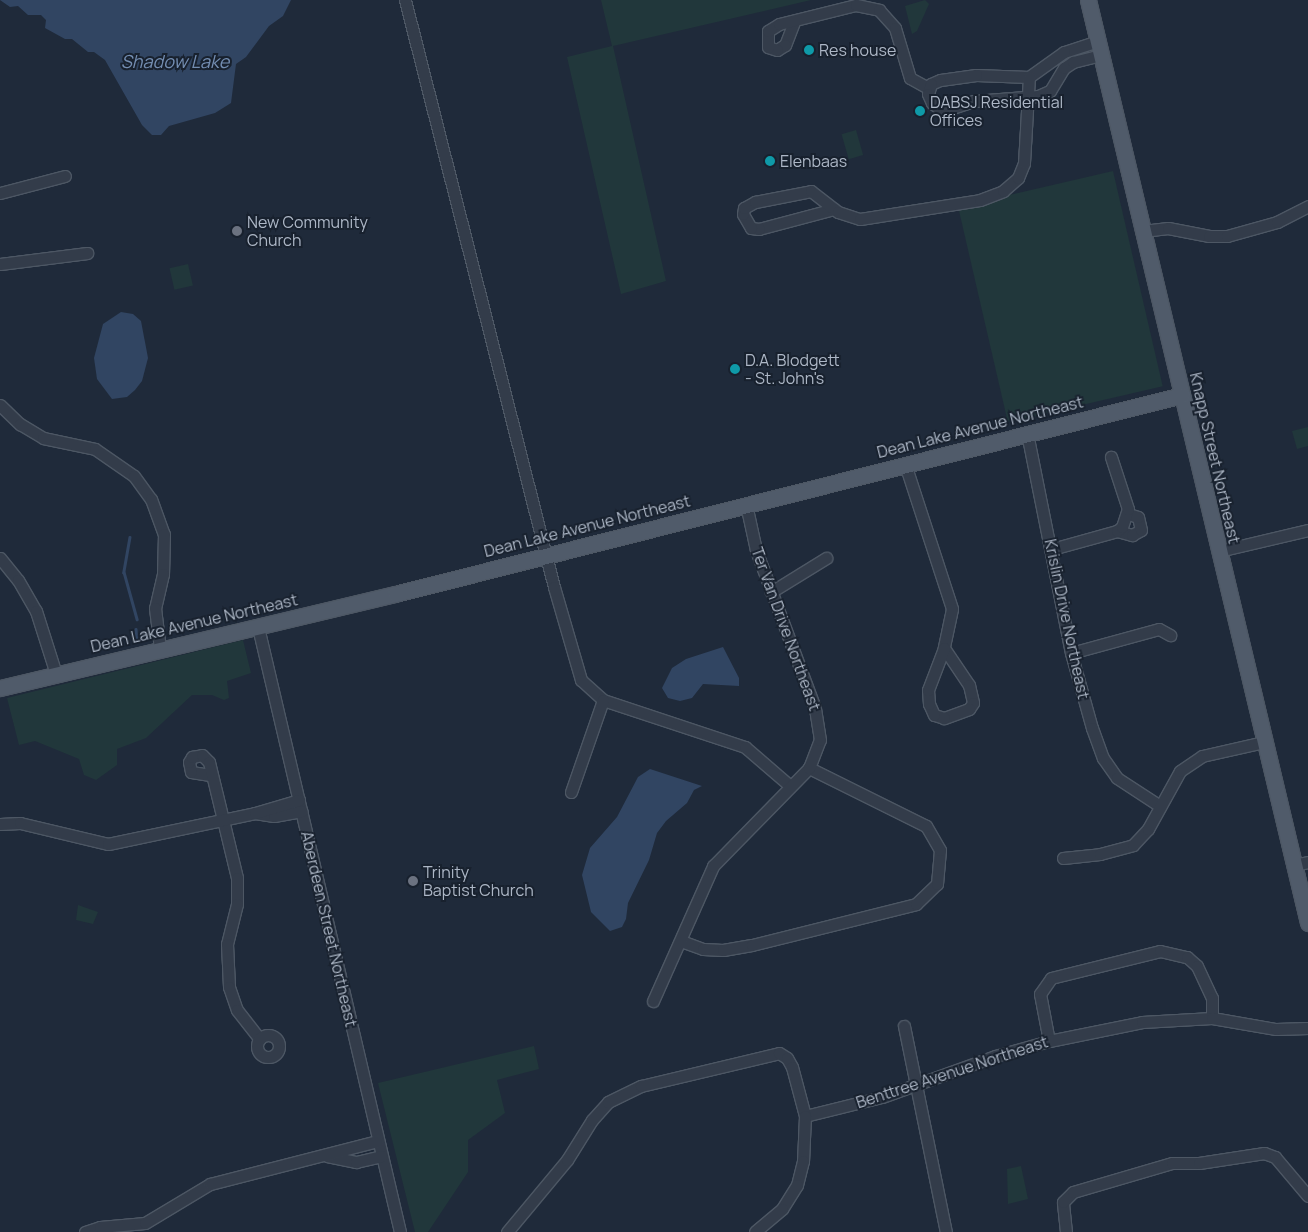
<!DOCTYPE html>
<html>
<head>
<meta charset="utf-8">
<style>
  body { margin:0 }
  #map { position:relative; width:1308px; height:1232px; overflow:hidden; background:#1f2a3a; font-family:Manrope,sans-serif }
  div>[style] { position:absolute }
  .green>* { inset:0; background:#21373b; transform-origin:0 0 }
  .water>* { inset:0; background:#314562 }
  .stream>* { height:2.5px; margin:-1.25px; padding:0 1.25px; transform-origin:1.25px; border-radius:1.25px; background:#314562 }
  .roads { filter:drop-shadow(1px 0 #4d5764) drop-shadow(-1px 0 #4d5764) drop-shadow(0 1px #4d5764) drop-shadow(0 -1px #4d5764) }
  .minor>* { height:11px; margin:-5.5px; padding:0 5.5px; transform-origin:5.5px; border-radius:5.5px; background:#333c4a }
  .minor>.ring { margin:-5.5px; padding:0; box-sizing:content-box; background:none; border:11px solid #333c4a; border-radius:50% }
  .major>* { height:15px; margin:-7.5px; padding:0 7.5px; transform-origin:7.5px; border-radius:7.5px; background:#505b6a }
  .dots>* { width:14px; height:14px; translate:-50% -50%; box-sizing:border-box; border:2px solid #18212e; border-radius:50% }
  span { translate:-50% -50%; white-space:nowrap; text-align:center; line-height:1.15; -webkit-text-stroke:4px #18212e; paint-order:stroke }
  .poi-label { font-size:16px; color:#adb7c6 }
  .left { translate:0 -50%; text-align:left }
  .street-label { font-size:16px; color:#adb7c6 }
  .water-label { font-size:18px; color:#738db1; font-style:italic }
</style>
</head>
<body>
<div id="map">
  <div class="green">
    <div style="clip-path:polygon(601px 0,811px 0,613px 46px,666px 281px,621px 294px,567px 57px,612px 46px)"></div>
    <div style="clip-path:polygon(925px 0,929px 4px,917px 31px,912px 34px,905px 6px)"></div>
    <div style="left:856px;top:130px;width:26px;height:15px;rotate:74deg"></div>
    <div style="left:1113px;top:171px;width:221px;height:159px;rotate:77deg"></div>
    <div style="left:188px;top:264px;width:22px;height:19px;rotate:77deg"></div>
    <div style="clip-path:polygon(1308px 427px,1308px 446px,1297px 449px,1292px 431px)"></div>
    <div style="clip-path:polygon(243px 640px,251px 673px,227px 681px,229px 698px,224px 700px,212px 695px,192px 695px,146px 738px,117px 749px,117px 765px,96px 780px,84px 775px,79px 759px,35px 741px,19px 745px,7px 698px)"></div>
    <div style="clip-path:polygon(78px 905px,98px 912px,93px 924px,76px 920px)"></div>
    <div style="clip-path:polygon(534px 1046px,539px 1069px,497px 1080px,505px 1113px,468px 1140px,468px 1172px,428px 1232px,415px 1232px,378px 1083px)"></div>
    <div style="clip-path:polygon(1021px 1166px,1028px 1199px,1008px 1204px,1007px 1169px)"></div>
  </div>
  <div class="water">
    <div style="clip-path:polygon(0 0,291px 0,283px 16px,269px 26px,246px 57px,236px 64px,231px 103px,215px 113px,169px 126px,161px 135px,152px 135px,142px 125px,105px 60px,94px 52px,88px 52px,72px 39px,65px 39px,45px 28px,46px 20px,41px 15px,28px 15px,18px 6px,10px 7px)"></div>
    <div style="clip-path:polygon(121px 312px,133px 314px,141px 321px,148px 358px,142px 381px,135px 390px,127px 397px,112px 399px,97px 379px,94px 358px,103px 324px)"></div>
    <div style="clip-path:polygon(723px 647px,739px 678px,739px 686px,703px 684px,692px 698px,680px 701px,668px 698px,662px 688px,672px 668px,686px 659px)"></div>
    <div style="clip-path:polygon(650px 769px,702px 786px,694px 790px,687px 803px,666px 821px,657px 833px,649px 860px,628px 903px,626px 919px,622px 927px,610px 931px,591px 912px,582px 875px,590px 848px,617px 817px,638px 777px)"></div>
  </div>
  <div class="stream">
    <div style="left:130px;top:537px;width:36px;rotate:100deg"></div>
    <div style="left:124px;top:572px;width:49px;rotate:74.5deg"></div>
    <div style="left:136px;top:629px;width:13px;rotate:86deg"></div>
  </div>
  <div class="roads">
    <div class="minor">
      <div style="left:405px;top:0;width:606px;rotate:75.76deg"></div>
      <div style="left:554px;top:587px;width:97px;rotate:73.8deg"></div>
      <div style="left:581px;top:680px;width:30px;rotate:42deg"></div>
      <div style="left:603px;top:700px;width:150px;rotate:18.3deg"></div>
      <div style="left:745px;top:747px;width:58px;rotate:40.8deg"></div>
      <div style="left:794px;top:22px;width:25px;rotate:111deg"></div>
      <div style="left:785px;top:45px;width:9px;rotate:148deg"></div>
      <div style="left:777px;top:50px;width:9px;rotate:-162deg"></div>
      <div style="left:768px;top:47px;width:16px;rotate:-90deg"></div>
      <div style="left:768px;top:31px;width:13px;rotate:-32deg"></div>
      <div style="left:779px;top:24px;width:79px;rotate:-13.9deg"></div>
      <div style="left:856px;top:5px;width:24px;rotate:12deg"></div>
      <div style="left:879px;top:10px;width:24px;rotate:48deg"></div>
      <div style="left:895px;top:28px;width:52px;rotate:73.3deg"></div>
      <div style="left:910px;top:78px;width:21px;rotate:29deg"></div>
      <div style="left:1098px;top:41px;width:36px;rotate:162deg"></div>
      <div style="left:1064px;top:52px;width:43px;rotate:144.5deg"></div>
      <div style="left:1029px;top:77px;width:53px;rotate:-177.8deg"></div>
      <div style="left:976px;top:75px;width:36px;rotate:172deg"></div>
      <div style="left:940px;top:80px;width:10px;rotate:156deg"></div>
      <div style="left:931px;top:84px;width:10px;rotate:107deg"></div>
      <div style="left:928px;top:94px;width:10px;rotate:66deg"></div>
      <div style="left:932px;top:103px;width:14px;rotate:36deg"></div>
      <div style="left:943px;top:111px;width:33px;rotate:-18deg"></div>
      <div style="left:974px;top:101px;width:64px;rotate:-4.5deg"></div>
      <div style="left:1038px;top:96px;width:13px;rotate:-23deg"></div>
      <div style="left:1050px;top:91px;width:27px;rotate:-59deg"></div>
      <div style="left:1064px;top:68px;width:11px;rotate:-34deg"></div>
      <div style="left:1073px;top:62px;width:30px;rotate:-14deg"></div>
      <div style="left:0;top:193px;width:67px;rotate:-14.7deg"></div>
      <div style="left:834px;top:209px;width:78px;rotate:165.1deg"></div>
      <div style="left:759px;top:229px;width:8px;rotate:-173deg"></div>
      <div style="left:751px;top:228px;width:16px;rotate:-120deg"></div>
      <div style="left:743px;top:214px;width:6px;rotate:-81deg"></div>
      <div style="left:744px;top:208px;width:13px;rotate:-29deg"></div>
      <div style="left:755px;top:202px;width:57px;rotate:-11.1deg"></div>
      <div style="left:811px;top:191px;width:34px;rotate:38deg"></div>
      <div style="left:838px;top:212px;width:23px;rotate:18deg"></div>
      <div style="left:860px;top:219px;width:121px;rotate:-9deg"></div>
      <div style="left:980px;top:200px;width:25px;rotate:-21deg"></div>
      <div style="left:1003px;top:191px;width:20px;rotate:-41deg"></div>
      <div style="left:1018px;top:178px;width:16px;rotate:-68deg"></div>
      <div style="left:1024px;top:163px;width:86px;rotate:-86.7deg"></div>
      <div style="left:1143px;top:231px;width:25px;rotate:-7deg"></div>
      <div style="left:1168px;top:228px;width:42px;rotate:11deg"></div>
      <div style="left:1209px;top:236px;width:18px"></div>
      <div style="left:1227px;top:236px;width:52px;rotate:-15.6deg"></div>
      <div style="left:1277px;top:222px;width:35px;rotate:-27deg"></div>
      <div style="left:0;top:264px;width:88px;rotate:-7.2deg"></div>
      <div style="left:0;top:405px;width:28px;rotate:44deg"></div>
      <div style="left:20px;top:424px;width:27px;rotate:31deg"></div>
      <div style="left:43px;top:438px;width:53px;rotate:11.9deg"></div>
      <div style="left:95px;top:449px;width:47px;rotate:34.7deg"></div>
      <div style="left:134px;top:476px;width:29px;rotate:54deg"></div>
      <div style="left:151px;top:499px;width:37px;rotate:70deg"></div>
      <div style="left:164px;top:534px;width:40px;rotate:91.4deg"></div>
      <div style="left:163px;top:574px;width:35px;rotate:103deg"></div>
      <div style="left:155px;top:608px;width:41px;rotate:83deg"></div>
      <div style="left:1027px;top:433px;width:224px;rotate:78.7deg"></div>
      <div style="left:1071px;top:653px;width:78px;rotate:74.4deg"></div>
      <div style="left:1092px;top:728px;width:32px;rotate:70deg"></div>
      <div style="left:1103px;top:758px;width:24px;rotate:55deg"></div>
      <div style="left:1117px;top:778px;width:51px;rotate:33.1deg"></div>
      <div style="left:905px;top:464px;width:152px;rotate:72deg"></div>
      <div style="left:952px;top:609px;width:40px;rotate:102deg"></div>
      <div style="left:1117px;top:531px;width:16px;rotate:15deg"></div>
      <div style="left:1132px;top:535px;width:10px;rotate:-29deg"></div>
      <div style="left:1141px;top:530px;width:13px;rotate:-103deg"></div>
      <div style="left:1138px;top:517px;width:10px;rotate:-163deg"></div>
      <div style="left:1052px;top:549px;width:67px;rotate:-15.5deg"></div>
      <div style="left:1117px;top:531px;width:6px;rotate:-39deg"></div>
      <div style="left:1122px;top:527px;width:19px;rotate:-72deg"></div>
      <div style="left:1128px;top:509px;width:55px;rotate:-108.1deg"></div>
      <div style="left:1219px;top:551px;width:91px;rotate:-13.3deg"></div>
      <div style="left:0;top:558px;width:28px;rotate:51deg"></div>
      <div style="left:18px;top:580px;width:36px;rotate:60deg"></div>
      <div style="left:36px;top:611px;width:66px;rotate:72.4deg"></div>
      <div style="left:771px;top:592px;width:65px;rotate:-31.7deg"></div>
      <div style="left:258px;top:627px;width:621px;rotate:76.79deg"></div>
      <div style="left:944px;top:648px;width:45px;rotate:56deg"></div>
      <div style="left:969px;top:685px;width:18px;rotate:77deg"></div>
      <div style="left:973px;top:703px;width:7px;rotate:124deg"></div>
      <div style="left:969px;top:709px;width:27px;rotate:160deg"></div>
      <div style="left:944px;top:718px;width:10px;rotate:-163deg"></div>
      <div style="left:934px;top:715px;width:12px;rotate:-114deg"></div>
      <div style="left:929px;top:704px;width:14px;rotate:-94deg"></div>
      <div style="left:928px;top:690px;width:45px;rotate:-69.1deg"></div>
      <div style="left:1071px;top:653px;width:91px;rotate:-15.3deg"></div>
      <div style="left:1159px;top:629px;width:13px;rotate:29deg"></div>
      <div style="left:210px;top:775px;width:19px;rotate:-171deg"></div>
      <div style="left:191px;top:772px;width:10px;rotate:-101deg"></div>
      <div style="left:189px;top:762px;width:6px;rotate:-59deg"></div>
      <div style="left:192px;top:757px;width:10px;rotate:-11deg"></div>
      <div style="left:202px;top:755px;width:10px;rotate:45deg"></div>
      <div style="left:209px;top:762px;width:119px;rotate:76.4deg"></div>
      <div style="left:237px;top:878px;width:26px;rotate:90deg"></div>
      <div style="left:237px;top:904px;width:41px;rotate:104deg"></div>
      <div style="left:227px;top:944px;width:43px;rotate:87.3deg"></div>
      <div style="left:229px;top:987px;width:24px;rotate:71deg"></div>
      <div style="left:237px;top:1010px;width:37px;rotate:52deg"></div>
      <div style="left:571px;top:792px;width:97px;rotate:-70.8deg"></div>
      <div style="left:255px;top:813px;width:19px;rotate:9deg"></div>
      <div style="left:274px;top:816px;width:28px;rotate:-10deg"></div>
      <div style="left:0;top:824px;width:20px;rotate:-3deg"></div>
      <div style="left:20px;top:823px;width:90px;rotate:13.4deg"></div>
      <div style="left:108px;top:844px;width:150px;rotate:-11.9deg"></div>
      <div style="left:255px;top:813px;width:46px;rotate:-16.5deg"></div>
      <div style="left:1063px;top:858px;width:37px;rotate:-6deg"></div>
      <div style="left:1100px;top:854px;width:34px;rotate:-15deg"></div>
      <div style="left:1133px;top:845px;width:22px;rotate:-47deg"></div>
      <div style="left:1148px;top:829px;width:66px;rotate:-61.1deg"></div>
      <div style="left:1180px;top:771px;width:27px;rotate:-34deg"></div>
      <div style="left:1202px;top:756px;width:64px;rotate:-12.7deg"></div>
      <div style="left:1294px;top:865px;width:14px;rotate:-12deg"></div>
      <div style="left:681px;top:941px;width:23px;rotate:20deg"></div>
      <div style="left:703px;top:949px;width:20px;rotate:3deg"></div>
      <div style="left:723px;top:950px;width:29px;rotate:-10deg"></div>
      <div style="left:752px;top:945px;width:169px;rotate:-14deg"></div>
      <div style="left:916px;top:904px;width:29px;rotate:-44deg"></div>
      <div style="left:937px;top:884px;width:34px;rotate:-85deg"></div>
      <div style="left:940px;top:850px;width:28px;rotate:-120deg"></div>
      <div style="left:926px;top:826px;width:131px;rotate:-153.6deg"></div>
      <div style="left:653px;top:1001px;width:148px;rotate:-66deg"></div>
      <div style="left:713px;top:866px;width:137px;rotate:-45.6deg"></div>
      <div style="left:809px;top:768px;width:30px;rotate:-69deg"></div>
      <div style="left:820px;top:740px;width:32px;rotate:-99deg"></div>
      <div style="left:815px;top:708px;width:169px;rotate:-110.5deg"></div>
      <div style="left:756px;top:550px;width:47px;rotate:-102.3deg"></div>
      <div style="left:904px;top:1026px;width:210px;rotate:78.5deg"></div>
      <div class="ring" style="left:257px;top:1035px;width:11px;height:11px"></div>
      <div style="left:1049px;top:1041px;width:48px;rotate:-100.8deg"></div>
      <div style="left:1040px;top:994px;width:19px;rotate:-55deg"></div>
      <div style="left:1051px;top:978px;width:112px;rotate:-13.9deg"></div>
      <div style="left:1160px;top:951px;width:28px;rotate:13deg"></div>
      <div style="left:1187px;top:957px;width:13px;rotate:42deg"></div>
      <div style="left:1197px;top:966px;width:35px;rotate:65deg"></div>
      <div style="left:1212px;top:998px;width:20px;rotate:90deg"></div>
      <div style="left:805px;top:1116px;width:79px;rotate:-13.9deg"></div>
      <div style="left:882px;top:1097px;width:120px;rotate:-19.9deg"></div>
      <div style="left:995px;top:1056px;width:56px;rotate:-15.5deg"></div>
      <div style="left:1049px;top:1041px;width:95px;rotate:-11.5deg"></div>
      <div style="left:1142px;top:1022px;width:70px;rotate:-3.3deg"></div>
      <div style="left:1212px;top:1018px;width:65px;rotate:9.8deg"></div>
      <div style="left:1276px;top:1029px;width:32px;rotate:-2deg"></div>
      <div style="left:327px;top:1156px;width:30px;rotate:12deg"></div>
      <div style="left:356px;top:1162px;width:26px;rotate:-13deg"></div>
      <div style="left:85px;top:1232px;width:16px;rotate:-18deg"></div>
      <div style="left:100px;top:1227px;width:45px;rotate:-5.1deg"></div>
      <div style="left:145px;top:1223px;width:76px;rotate:-31deg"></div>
      <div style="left:210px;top:1184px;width:173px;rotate:-14.4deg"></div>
      <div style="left:507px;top:1232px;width:94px;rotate:-50.2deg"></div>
      <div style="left:567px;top:1160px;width:47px;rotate:-58deg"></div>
      <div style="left:592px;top:1120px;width:24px;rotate:-48deg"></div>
      <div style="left:608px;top:1102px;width:37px;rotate:-26deg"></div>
      <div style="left:641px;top:1086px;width:142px;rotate:-13.4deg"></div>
      <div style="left:779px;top:1053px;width:9px;rotate:32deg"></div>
      <div style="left:787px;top:1058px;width:10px;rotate:61deg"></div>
      <div style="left:792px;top:1067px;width:51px;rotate:75.1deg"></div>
      <div style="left:805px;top:1116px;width:45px;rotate:92.5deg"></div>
      <div style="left:803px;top:1161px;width:25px;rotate:104deg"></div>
      <div style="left:797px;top:1185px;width:28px;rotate:122deg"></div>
      <div style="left:782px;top:1209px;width:35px;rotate:140deg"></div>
      <div style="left:1066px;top:1232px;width:30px;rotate:-96deg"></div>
      <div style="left:1063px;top:1202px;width:14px;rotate:-45deg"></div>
      <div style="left:1073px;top:1192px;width:103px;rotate:-16.3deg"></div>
      <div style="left:1172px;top:1163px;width:27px"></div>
      <div style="left:1199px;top:1163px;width:66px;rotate:-8.7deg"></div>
      <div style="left:1264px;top:1153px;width:12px;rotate:20deg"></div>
      <div style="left:1275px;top:1157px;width:51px;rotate:49.8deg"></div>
    </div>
    <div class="major">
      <div style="left:1088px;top:0;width:949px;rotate:76.59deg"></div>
      <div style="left:0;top:688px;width:406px;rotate:-13.4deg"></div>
      <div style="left:395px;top:594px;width:812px;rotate:-14.19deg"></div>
    </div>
  </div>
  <div class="dots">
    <div style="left:809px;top:50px;background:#0f9aa8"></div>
    <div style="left:920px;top:111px;background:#0f9aa8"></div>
    <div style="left:770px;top:161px;background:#0f9aa8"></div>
    <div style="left:237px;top:231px;background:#6b7280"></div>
    <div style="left:735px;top:369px;background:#0f9aa8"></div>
    <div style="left:413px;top:881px;background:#6b7280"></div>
  </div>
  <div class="poi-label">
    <span class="left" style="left:819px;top:50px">Res house</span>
    <span class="left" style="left:930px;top:111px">DABSJ Residential<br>Offices</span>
    <span class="left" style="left:780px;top:161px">Elenbaas</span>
    <span class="left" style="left:247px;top:231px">New Community<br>Church</span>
    <span class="left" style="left:745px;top:369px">D.A. Blodgett<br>- St. John's</span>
    <span class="left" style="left:423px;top:881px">Trinity<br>Baptist Church</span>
  </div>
  <div class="street-label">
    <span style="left:980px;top:427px;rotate:-14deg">Dean Lake Avenue Northeast</span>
    <span style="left:1215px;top:458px;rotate:77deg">Knapp Street Northeast</span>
    <span style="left:587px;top:526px;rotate:-14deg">Dean Lake Avenue Northeast</span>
    <span style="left:1067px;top:619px;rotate:78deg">Krislin Drive Northeast</span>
    <span style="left:194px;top:623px;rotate:-13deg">Dean Lake Avenue Northeast</span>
    <span style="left:786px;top:629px;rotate:70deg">Ter Van Drive Northeast</span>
    <span style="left:329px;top:929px;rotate:77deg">Aberdeen Street Northeast</span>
    <span style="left:952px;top:1072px;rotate:-18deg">Benttree Avenue Northeast</span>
  </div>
  <div class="water-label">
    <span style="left:175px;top:61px">Shadow Lake</span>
  </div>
</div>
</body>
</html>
